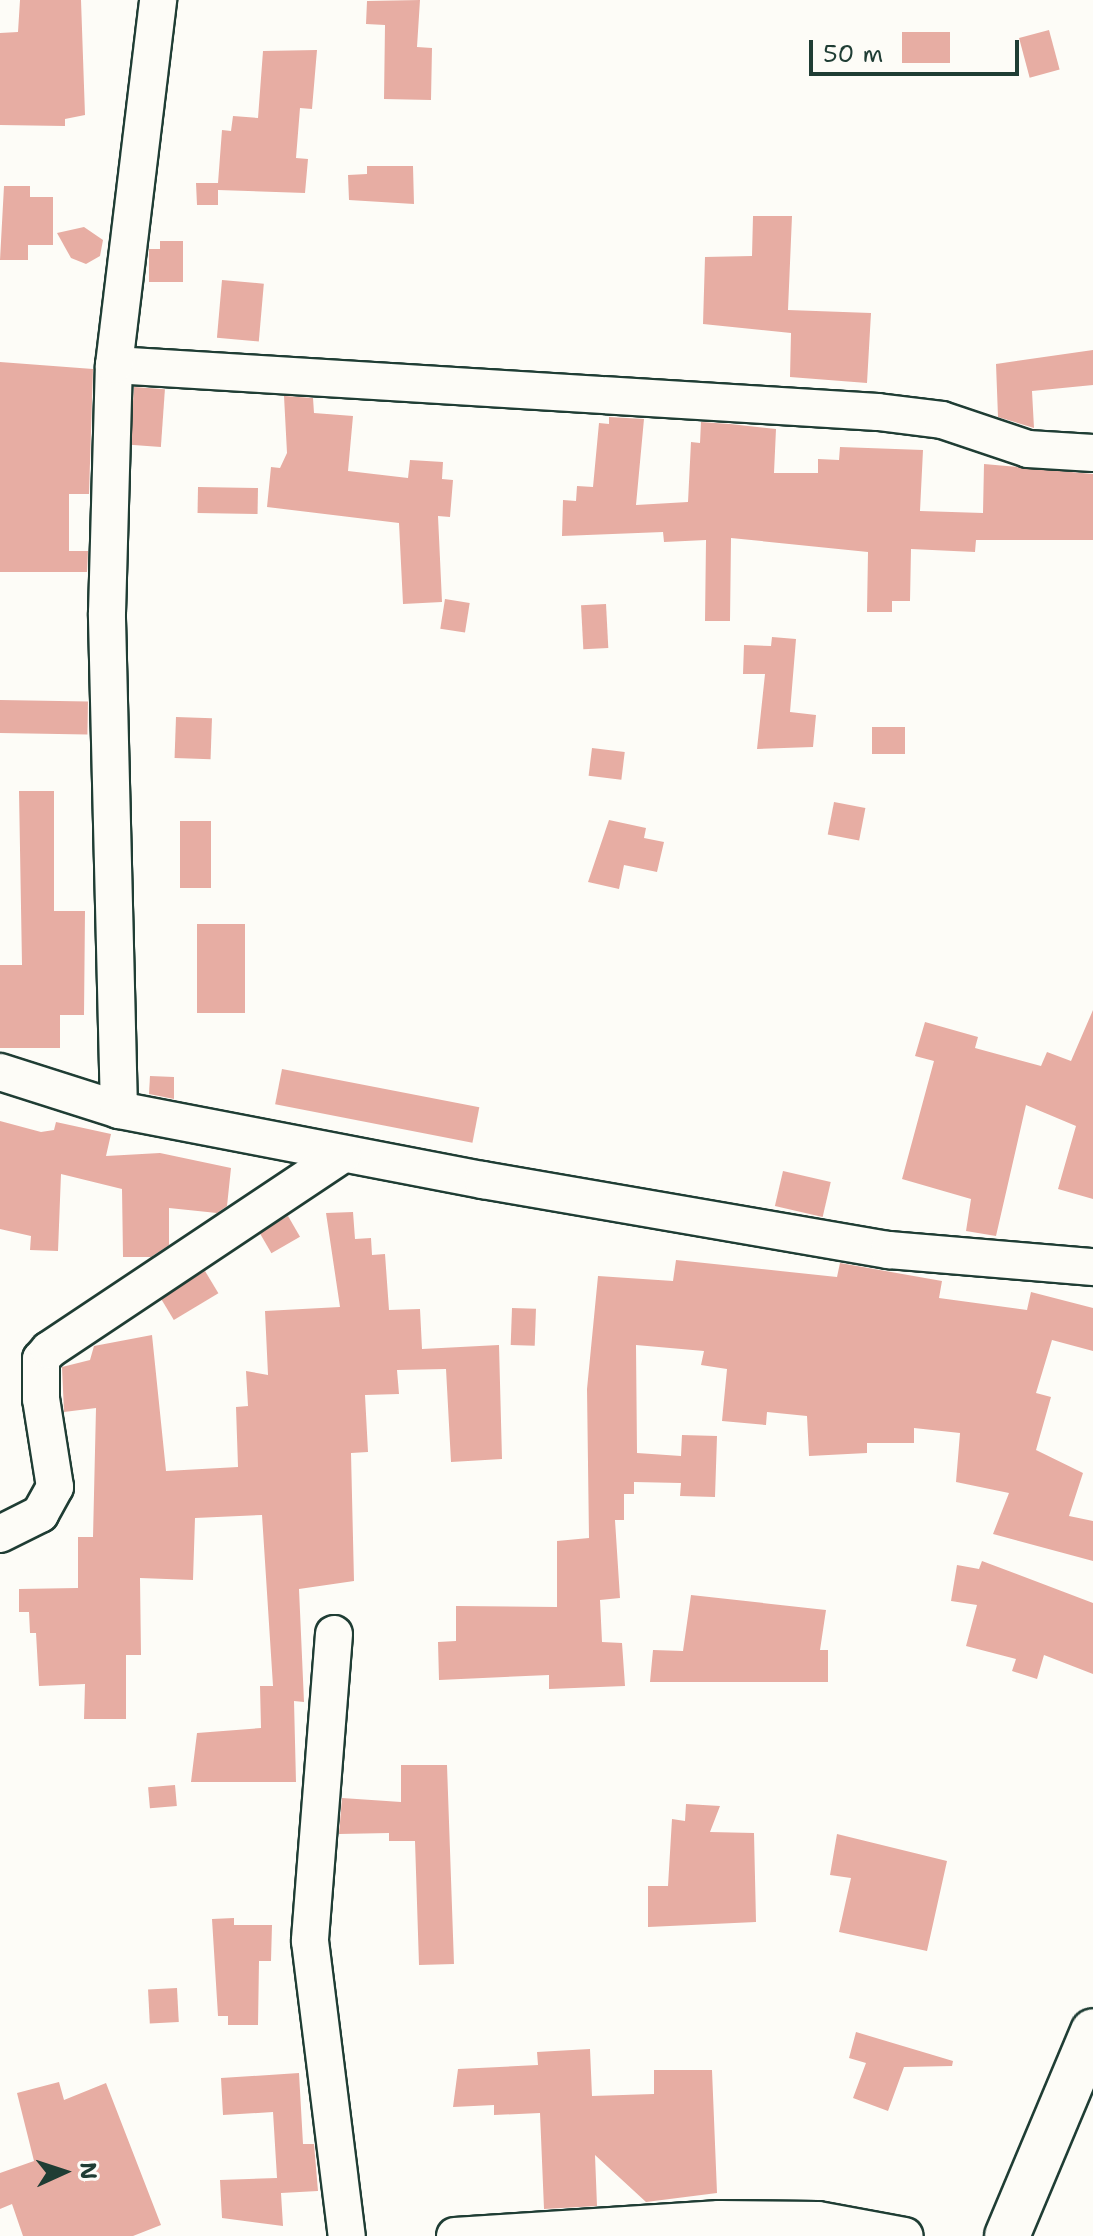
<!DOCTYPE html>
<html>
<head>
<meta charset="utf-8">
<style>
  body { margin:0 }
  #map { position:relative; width:1093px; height:2236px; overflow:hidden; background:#fdfcf7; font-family:"Shantell Sans",sans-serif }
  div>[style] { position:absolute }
  .building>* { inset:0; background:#e7ada3; transform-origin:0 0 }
  .roads { filter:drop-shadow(2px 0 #1f3d34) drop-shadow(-2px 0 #1f3d34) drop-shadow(0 2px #1f3d34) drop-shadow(0 -2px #1f3d34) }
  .minor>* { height:36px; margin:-18px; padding:0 18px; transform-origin:18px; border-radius:18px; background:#fdfcf7 }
  .highway>* { height:44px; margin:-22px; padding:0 22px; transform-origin:22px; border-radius:22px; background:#fdfcf7 }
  span { translate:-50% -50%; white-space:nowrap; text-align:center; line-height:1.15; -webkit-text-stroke:6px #fdfcf7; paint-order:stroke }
  .north { position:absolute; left:24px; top:2132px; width:80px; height:80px; -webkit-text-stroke:6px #fdfcf7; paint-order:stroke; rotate:87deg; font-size:22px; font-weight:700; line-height:32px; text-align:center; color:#1f3d34 }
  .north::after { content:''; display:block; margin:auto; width:28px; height:36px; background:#1f3d34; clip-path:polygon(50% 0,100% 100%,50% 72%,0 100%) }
  .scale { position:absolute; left:809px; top:40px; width:210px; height:36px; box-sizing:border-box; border:4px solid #1f3d34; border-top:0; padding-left:10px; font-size:24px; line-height:28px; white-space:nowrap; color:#1f3d34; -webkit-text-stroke:6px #fdfcf7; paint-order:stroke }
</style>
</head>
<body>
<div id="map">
  <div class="building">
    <div style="clip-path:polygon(20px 0,81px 0,85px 115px,65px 119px,65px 126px,0 125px,0 33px,18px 32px)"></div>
    <div style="clip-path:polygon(420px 0,417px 47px,432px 48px,431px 100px,384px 99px,385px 25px,366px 24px,367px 1px)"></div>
    <div style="left:1049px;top:30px;width:41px;height:31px;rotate:75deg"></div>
    <div style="left:902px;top:32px;width:48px;height:31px"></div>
    <div style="clip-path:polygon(317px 50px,312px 109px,300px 108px,296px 158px,308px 159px,305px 193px,218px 190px,218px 205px,197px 205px,196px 183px,218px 183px,222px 130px,231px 131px,233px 116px,258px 118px,263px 51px)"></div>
    <div style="clip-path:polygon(367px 166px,413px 166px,414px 204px,349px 200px,348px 175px,367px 174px)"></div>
    <div style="clip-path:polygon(4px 186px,30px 186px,30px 197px,53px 197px,53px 245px,28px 245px,28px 260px,0 260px)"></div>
    <div style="clip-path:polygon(753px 216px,792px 216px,788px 310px,871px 313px,867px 383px,790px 377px,791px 333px,703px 324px,705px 257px,752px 256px)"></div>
    <div style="clip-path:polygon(84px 227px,103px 240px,100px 256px,86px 264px,71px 258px,57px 233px)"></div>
    <div style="clip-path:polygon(160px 241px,183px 241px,183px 282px,149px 282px,149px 249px,160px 249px)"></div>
    <div style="left:222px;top:280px;width:42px;height:58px;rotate:5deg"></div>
    <div style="clip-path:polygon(1093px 350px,1093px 385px,1032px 391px,1034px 428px,998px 417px,996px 364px)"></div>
    <div style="clip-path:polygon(0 362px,93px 369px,89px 494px,69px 494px,69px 551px,88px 551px,87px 572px,0 572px)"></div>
    <div style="left:134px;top:387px;width:31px;height:58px;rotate:4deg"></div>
    <div style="clip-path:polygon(284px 396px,313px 398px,314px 413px,353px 416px,348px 471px,408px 478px,410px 460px,443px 462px,442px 479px,453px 480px,450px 517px,438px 516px,442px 602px,403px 604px,399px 523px,267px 507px,271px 467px,280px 468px,287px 453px)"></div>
    <div style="clip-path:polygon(609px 417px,644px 419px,636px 505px,688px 502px,691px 442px,700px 443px,701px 422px,730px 424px,776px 429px,774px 473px,818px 473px,818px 459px,839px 460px,840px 447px,923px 450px,920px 511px,983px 513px,984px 464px,1093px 474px,1093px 540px,976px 540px,975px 552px,911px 549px,910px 601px,892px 601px,892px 612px,867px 612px,868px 552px,731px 538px,730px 621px,705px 621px,706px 540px,664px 542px,663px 532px,562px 536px,563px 500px,576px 501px,577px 486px,593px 487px,599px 423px,609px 424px)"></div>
    <div style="left:198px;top:487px;width:60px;height:26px;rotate:1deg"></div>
    <div style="left:445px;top:599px;width:25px;height:30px;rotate:9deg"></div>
    <div style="left:606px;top:604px;width:44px;height:25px;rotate:87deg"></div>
    <div style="clip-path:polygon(772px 637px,796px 639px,790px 712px,816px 715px,813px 747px,757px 749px,765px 674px,743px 674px,744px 645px,771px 646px)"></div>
    <div style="left:0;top:700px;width:88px;height:33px;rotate:1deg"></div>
    <div style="left:176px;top:717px;width:36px;height:41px;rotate:2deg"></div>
    <div style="left:872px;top:727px;width:33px;height:27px"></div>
    <div style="left:592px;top:748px;width:33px;height:28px;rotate:7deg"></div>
    <div style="clip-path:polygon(19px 791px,54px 791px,54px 911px,85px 911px,84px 1015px,60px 1015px,60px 1048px,0 1048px,0 965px,22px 965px)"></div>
    <div style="left:834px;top:802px;width:32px;height:33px;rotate:11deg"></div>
    <div style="clip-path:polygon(609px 820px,646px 828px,644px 838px,664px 842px,657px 872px,624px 865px,619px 889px,588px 882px)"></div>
    <div style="left:180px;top:821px;width:31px;height:67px"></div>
    <div style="left:197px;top:924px;width:48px;height:89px"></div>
    <div style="clip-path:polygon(1093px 1010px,1093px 1199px,1058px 1189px,1076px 1126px,1026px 1105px,996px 1236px,966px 1231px,971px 1199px,902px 1179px,934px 1061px,915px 1056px,925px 1022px,978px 1037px,975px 1048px,1041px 1066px,1047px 1052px,1071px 1061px)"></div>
    <div style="left:282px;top:1069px;width:201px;height:36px;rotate:11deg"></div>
    <div style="clip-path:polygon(150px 1076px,174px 1077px,174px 1099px,149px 1094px)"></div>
    <div style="clip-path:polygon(0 1121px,41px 1132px,54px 1130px,56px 1122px,111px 1134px,106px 1156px,160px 1153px,231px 1168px,227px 1206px,217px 1213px,169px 1208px,169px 1245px,151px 1257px,123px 1257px,122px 1189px,61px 1174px,58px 1251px,30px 1250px,31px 1236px,0 1229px)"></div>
    <div style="left:783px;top:1171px;width:49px;height:36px;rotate:13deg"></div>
    <div style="clip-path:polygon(353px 1212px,355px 1239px,371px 1238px,372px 1255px,385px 1254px,389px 1310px,420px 1309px,422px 1349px,499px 1345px,502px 1459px,451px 1462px,446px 1369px,397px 1370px,399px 1394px,365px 1395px,368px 1452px,351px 1453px,354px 1581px,299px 1589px,304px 1702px,294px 1701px,296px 1782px,191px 1782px,197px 1733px,261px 1728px,260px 1686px,273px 1686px,262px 1515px,195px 1518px,193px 1580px,140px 1578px,141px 1655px,126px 1655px,126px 1719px,84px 1719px,85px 1684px,39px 1686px,36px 1633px,30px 1633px,29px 1612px,19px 1612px,19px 1589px,78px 1588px,78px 1537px,93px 1537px,96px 1408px,64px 1412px,62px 1367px,90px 1360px,94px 1346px,152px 1335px,166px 1471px,238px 1467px,236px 1407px,248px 1406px,246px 1371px,268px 1375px,265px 1311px,340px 1307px,326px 1213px)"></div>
    <div style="left:288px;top:1216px;width:24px;height:33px;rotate:60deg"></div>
    <div style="clip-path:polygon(676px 1260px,837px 1277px,840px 1263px,942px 1281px,939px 1298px,1027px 1310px,1031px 1292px,1093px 1308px,1093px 1351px,1052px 1340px,1036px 1393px,1051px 1397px,1036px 1450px,1083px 1473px,1069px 1516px,1093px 1521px,1093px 1561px,993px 1534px,1009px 1493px,956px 1482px,960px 1433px,914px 1428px,914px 1443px,867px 1443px,867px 1453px,809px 1456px,807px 1416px,767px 1412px,766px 1425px,722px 1421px,727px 1369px,701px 1365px,704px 1351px,636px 1345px,637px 1453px,681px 1456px,682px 1435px,717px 1436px,715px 1497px,680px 1496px,681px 1483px,634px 1482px,634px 1494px,624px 1494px,624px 1520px,615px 1520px,620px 1598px,600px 1600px,602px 1642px,622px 1643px,625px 1686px,549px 1689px,549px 1675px,439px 1680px,438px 1642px,456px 1641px,456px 1606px,557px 1607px,557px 1541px,589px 1538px,587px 1389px,598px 1276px,673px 1281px)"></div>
    <div style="left:205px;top:1271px;width:26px;height:52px;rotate:59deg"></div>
    <div style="left:512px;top:1308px;width:24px;height:37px;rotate:2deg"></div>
    <div style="clip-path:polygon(982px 1561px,1093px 1603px,1093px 1674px,1044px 1655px,1037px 1679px,1012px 1671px,1016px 1659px,966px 1646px,977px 1605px,951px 1601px,957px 1565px,979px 1569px)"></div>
    <div style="clip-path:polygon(691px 1595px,826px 1610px,820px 1650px,828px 1650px,828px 1682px,650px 1682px,653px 1650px,683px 1651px)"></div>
    <div style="clip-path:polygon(401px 1765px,447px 1765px,454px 1964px,419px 1965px,415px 1841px,389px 1841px,389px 1833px,339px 1834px,342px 1798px,401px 1802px)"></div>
    <div style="left:175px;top:1785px;width:21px;height:27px;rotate:85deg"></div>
    <div style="clip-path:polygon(686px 1804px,720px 1806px,710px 1832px,754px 1833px,756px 1922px,648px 1927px,648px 1886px,668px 1886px,672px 1819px,685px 1821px)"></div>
    <div style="clip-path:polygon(837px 1834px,947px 1861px,927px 1951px,839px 1932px,851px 1878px,830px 1875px)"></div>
    <div style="clip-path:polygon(234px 1918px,234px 1925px,272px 1925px,271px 1961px,259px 1961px,258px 2025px,228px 2025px,228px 2016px,218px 2016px,212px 1919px)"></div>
    <div style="left:177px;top:1988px;width:34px;height:29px;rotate:87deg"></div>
    <div style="clip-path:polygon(856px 2032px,953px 2061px,952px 2066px,904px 2067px,888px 2111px,853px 2098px,866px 2063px,849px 2058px)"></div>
    <div style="clip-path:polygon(590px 2049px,592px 2096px,654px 2094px,654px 2070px,712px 2070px,717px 2193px,646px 2202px,595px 2155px,597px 2206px,544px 2209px,540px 2113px,494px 2115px,494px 2105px,453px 2107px,458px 2069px,538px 2065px,537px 2052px)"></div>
    <div style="clip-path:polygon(299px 2073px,303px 2144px,314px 2144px,318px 2191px,281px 2193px,283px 2226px,222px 2218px,220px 2180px,277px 2178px,273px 2112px,223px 2115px,221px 2078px)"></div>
    <div style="clip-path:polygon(59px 2082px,64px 2100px,106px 2083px,161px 2225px,133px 2236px,23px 2236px,12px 2204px,0 2209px,0 2173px,34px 2161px,17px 2093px)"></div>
  </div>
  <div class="roads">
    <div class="minor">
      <div style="left:114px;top:365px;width:765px;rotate:3.52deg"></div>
      <div style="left:878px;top:412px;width:64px;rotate:7.1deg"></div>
      <div style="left:942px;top:420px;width:91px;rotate:18.6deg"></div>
      <div style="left:1028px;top:449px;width:65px;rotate:3.5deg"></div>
      <div style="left:0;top:1072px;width:125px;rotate:17.7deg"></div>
      <div style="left:119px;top:1110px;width:371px;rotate:10.9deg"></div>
      <div style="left:483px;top:1180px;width:412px;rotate:9.8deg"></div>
      <div style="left:889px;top:1250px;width:205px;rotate:4.8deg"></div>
      <div style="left:119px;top:1110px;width:497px;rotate:-91.4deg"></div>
      <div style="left:107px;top:613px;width:248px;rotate:-88.4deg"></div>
      <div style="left:114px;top:365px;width:368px;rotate:-83.1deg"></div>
      <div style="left:0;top:1534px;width:45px;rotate:-26.6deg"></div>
      <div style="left:40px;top:1514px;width:31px;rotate:-61deg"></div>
      <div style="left:55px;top:1487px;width:89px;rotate:-99deg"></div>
      <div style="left:41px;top:1399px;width:40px;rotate:-90deg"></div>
      <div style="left:41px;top:1359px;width:12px;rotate:-48deg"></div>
      <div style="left:49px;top:1350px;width:353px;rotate:-33.7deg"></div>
      <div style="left:334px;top:1634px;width:308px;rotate:94.5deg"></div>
      <div style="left:310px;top:1941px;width:297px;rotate:82.9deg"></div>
      <div style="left:455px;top:2236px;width:265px;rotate:-3.7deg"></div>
      <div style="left:719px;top:2219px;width:99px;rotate:0.6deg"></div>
      <div style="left:818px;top:2220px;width:88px;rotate:10.4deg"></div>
    </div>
    <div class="highway">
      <div style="left:1007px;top:2236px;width:222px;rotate:-67.2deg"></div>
    </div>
  </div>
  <div class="north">N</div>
  <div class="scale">50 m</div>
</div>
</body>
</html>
